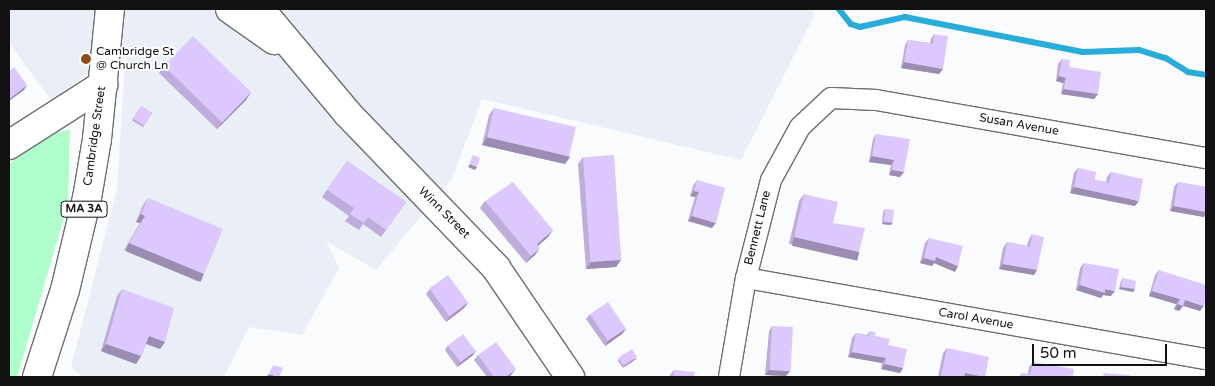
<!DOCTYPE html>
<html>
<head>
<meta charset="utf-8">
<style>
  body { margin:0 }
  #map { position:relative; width:1215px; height:386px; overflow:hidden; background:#fafbfc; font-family:"Varela Round",sans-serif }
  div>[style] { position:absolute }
  .built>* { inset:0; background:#eaeef6 }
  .green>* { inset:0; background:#affdcb }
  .stream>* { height:5.5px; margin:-2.75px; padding:0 2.75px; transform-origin:2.75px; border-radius:2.75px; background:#28acda }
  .roads { filter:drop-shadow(1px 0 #6d6e6f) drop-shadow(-1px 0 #6d6e6f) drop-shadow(0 1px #6d6e6f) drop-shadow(0 -1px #6d6e6f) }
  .street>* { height:20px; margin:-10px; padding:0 10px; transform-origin:10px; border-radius:10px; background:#fff }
  .secondary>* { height:28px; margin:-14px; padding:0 14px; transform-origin:14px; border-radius:14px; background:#fff }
  .primary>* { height:28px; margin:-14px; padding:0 14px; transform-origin:14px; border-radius:14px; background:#fff }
  .wall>* { inset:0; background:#beacda; transform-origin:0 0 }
  .shaded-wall>* { inset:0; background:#9b8cb1; transform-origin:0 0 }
  .building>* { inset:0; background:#ddc8fd; transform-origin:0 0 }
  .dots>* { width:14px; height:14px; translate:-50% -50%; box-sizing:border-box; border:2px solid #fff; border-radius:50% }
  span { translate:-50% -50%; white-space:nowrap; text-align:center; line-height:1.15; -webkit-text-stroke:4px #fff; paint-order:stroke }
  .shield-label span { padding:1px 4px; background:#fff; border:1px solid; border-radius:4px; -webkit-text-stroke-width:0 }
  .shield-label { font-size:11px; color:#111112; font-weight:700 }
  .poi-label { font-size:12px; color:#111112 }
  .left { translate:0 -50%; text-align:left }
  .street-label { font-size:12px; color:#111112 }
  .frame { position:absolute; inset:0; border:10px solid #111112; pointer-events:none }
  .scale { position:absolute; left:1032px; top:344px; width:135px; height:22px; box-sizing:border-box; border:2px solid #111112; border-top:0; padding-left:6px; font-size:15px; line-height:18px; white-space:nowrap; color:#111112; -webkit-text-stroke:4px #fff; paint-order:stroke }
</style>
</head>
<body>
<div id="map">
  <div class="built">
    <div style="clip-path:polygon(9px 9px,813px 9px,814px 16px,741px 160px,482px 99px,452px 179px,376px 270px,326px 241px,339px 268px,302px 335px,249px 327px,224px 377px,83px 377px,71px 367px,117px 189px,126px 47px,51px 100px,9px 43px)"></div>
  </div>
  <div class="green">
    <div style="clip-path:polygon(70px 129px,68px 204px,17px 377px,9px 377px,9px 164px,50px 135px)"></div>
  </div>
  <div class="stream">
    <div style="left:839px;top:9px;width:19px;rotate:51deg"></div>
    <div style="left:851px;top:24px;width:9px;rotate:18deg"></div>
    <div style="left:860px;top:27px;width:46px;rotate:-12.5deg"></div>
    <div style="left:905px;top:17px;width:181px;rotate:11.1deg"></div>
    <div style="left:1083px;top:52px;width:56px;rotate:-2deg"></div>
    <div style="left:1139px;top:50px;width:28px;rotate:17deg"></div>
    <div style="left:1166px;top:58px;width:26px;rotate:32deg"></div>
    <div style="left:1188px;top:72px;width:18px;rotate:9deg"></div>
  </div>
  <div class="roads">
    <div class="street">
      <div style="left:746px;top:278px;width:467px;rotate:10deg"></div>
      <div style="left:729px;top:377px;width:100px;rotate:-80.3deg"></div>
      <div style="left:746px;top:278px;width:101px;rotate:-75.7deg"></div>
      <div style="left:771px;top:180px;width:60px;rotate:-61.3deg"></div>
      <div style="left:800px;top:127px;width:42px;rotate:-43.1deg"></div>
      <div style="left:831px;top:98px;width:45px;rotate:2.5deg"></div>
      <div style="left:876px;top:100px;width:335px;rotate:10deg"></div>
    </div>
    <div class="secondary">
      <div style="left:230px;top:9px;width:54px;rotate:35.2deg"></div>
      <div style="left:260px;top:9px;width:137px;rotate:50deg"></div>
      <div style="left:348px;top:114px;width:214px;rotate:46.1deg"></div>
      <div style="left:496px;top:268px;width:132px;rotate:55.8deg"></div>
      <div style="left:9px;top:145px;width:112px;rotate:-32.6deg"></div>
    </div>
    <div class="primary">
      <div style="left:37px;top:377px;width:91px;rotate:-72.2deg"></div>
      <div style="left:65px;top:290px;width:95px;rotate:-76.6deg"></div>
      <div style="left:87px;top:198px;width:60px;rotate:-80.4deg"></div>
      <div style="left:97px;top:139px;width:131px;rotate:-84.3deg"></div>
    </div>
  </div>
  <div class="wall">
    <div style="clip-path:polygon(934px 34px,943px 69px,939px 74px,901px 68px,905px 45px,908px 40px,930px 43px,931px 39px)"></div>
    <div style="clip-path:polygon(1062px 59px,1098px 94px,1094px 99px,1061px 94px,1063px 83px,1056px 81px,1058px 64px)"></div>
    <div style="clip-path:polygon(164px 66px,251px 92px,246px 100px,217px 129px,159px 73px)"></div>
    <div style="left:141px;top:106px;width:13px;height:17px;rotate:32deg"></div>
    <div style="clip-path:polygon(494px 108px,570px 157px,565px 164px,482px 145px,489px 115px)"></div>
    <div style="clip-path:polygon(876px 134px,904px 172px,900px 177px,889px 175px,891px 165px,869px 162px,873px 139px)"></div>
    <div style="clip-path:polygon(583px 157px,621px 260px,616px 267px,586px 269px,578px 164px)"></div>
    <div style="clip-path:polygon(347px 161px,406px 202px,381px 237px,363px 224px,359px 230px,345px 221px,349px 216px,322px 197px)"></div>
    <div style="clip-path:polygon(1078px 168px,1095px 180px,1106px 182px,1107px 177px,1111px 172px,1135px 206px,1070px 193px,1074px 173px)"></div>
    <div style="clip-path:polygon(697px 180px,712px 228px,688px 221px,695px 197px,690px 196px,693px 186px)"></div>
    <div style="clip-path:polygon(1178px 182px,1206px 187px,1206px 213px,1204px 217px,1170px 211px,1174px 187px)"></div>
    <div style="clip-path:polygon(804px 194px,859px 252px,854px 259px,789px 244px,799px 201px)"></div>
    <div style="clip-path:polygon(148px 198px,199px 282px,124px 250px,140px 223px,136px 222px,143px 205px)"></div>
    <div style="clip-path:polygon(485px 201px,548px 237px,538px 246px,535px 255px,526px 263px,480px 208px)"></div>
    <div style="clip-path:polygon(885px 209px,891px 225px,882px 224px,883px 212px)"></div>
    <div style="clip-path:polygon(1032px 234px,1037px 270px,1034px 275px,999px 269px,1003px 248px,1007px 242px,1027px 246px,1029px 239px)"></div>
    <div style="clip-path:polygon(929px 238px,955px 272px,934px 263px,932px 266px,920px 263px,925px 243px)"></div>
    <div style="clip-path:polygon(1084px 263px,1111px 296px,1103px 295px,1101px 298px,1076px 290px,1080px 268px)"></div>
    <div style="clip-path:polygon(1159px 270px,1200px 311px,1183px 306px,1179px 311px,1174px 309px,1176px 304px,1149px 296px,1155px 275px)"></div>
    <div style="clip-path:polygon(1123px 278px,1135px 289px,1133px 292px,1119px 289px,1121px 281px)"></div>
    <div style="clip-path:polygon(122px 289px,165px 342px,160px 349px,146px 344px,141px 356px,136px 364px,101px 351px,117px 296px)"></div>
    <div style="clip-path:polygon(430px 289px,468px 303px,464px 308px,446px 322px,426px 294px)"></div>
    <div style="clip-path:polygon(590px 314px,626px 329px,622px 334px,605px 346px,586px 319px)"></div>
    <div style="clip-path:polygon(772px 326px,786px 376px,765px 375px,769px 331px)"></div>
    <div style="clip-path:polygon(870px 331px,875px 336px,888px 345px,903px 368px,900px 373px,881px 369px,882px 363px,848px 357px,852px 338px,856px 333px,867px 335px)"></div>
    <div style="clip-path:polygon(448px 345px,476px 351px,472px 356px,457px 367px,445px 350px)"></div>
    <div style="clip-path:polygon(947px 348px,985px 377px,938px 377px,943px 353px)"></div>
    <div style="clip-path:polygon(478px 355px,512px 374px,509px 377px,487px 377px,474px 360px)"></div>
    <div style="clip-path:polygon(619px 358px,636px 359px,623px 368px,618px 361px)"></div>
    <div style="clip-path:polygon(1033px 362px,1073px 377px,1019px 377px,1022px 373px,1028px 374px,1029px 367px)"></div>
    <div style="clip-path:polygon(674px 370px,694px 377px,670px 377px,670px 375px)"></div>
  </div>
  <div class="shaded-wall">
    <div style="clip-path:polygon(904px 62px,943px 69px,939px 74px,901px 68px)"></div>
    <div style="clip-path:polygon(1059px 76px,1066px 78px,1063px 83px,1056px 81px)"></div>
    <div style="clip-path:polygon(27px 85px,24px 90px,9px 101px,9px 99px)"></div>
    <div style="clip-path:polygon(1064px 89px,1098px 94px,1094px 99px,1061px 94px)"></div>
    <div style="clip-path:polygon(251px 92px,246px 100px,217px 129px,222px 122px)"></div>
    <div style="clip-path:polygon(487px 137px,570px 157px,565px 164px,482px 145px)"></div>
    <div style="clip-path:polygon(872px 156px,894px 160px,891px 165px,869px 162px)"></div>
    <div style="clip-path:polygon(470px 164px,477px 167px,475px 170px,468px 167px)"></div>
    <div style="clip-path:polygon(892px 170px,904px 172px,900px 177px,889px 175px)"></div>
    <div style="clip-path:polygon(1074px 187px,1139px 201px,1135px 206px,1070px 193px)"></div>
    <div style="clip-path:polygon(694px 191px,699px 192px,695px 197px,690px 196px)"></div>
    <div style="clip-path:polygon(1174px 206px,1206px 212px,1206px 213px,1204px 217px,1170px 211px)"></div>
    <div style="clip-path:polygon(141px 214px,145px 216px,140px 223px,136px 222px)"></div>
    <div style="clip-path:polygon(692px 216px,716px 223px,712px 228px,688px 221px)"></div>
    <div style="clip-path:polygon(884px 222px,893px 222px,891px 225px,882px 224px)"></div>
    <div style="clip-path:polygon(553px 230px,548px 237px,532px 251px,537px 244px)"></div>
    <div style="left:794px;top:237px;width:67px;height:9px;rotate:13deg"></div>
    <div style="left:129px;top:243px;width:81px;height:9px;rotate:22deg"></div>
    <div style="clip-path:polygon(540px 248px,535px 255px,526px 263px,531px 256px)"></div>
    <div style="clip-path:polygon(936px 257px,958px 266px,955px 272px,934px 263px,932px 266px,920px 263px,924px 258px)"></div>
    <div style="clip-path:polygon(621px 260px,616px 267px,586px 269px,591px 262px)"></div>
    <div style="clip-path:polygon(1003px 264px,1037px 270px,1034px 275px,999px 269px)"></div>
    <div style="clip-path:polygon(1080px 285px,1105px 289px,1115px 291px,1111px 296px,1103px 295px,1101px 298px,1076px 290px)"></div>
    <div style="clip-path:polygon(1121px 287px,1135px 289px,1133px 292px,1119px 289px)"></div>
    <div style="clip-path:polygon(1152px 291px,1180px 299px,1176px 304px,1149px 296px)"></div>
    <div style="clip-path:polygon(1185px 300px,1204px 306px,1200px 311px,1181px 305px)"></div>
    <div style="clip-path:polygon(468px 303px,464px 308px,446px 322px,450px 317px)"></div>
    <div style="clip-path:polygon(1178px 304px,1183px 306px,1179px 311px,1174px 309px)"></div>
    <div style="clip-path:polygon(626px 329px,622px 334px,605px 346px,608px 341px)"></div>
    <div style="clip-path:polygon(149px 336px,165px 342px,160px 349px,144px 343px)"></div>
    <div style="clip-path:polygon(106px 344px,141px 356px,136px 364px,101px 351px)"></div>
    <div style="clip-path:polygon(476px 351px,472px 356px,457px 367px,461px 362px)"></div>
    <div style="clip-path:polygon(852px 352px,886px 358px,882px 363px,848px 357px)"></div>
    <div style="clip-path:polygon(637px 357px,636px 359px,623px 368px,625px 366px)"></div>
    <div style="clip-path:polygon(885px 364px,903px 368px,900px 373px,881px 369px)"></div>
    <div style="clip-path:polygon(516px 369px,512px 374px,509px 377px,506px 377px)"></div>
    <div style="clip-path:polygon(769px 370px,790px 371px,786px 376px,765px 375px)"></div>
    <div style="clip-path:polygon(965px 373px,984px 377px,962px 377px)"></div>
    <div style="clip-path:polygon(269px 374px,279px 377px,270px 377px,267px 376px)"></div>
  </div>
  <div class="building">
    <div style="clip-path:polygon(934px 34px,948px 36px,943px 69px,904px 62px,908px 40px,933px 44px)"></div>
    <div style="left:193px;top:36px;width:81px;height:42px;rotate:44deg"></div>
    <div style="clip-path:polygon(1062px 59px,1070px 60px,1069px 67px,1101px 72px,1098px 94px,1064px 89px,1066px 78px,1059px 76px)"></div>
    <div style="clip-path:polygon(14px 67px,27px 85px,9px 99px,9px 72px)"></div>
    <div style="left:141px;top:106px;width:13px;height:15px;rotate:32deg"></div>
    <div style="left:494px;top:108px;width:84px;height:30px;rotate:13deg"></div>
    <div style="clip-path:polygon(876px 134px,910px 139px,904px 172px,892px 170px,894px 160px,872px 156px)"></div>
    <div style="left:473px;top:155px;width:8px;height:9px;rotate:23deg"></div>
    <div style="left:614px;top:155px;width:105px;height:31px;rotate:86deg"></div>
    <div style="clip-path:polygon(347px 161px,406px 202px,386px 230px,368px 217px,364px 223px,350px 214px,354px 208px,327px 190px)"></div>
    <div style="clip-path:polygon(1078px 168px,1096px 172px,1095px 180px,1109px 183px,1111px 172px,1143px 179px,1139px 201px,1074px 187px)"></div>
    <div style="clip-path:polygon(697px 180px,725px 188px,716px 223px,692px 216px,699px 192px,694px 191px)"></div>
    <div style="clip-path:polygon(513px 182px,553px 230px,537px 244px,540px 248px,531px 256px,485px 201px)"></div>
    <div style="clip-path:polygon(1178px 182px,1206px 187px,1206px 212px,1174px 206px)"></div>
    <div style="clip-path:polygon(804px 194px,838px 202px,833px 223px,865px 228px,859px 252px,794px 237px)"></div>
    <div style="clip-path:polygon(148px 198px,223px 229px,204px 274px,129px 243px,145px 216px,141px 214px)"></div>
    <div style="left:885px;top:209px;width:9px;height:13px;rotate:6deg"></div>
    <div style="clip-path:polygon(1032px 234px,1044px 237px,1037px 270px,1003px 264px,1007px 242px,1030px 247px)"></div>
    <div style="clip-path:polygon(929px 238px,963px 246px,958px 266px,936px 257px,935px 261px,924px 258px)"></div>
    <div style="clip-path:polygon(1084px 263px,1119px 269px,1115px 291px,1105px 289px,1105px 293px,1080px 285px)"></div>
    <div style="clip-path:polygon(1159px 270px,1206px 285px,1206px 297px,1204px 306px,1185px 300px,1183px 306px,1178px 304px,1180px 299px,1152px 291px)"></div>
    <div style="left:448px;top:275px;width:34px;height:23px;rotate:54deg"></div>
    <div style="clip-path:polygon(1123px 278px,1136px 281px,1135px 289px,1121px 287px)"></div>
    <div style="clip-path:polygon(122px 289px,174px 308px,165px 342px,149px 336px,141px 356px,106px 344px)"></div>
    <div style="left:608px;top:302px;width:32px;height:22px;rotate:56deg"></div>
    <div style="left:772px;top:326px;width:21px;height:44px;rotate:3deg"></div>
    <div style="clip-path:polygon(870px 331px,876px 332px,875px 336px,890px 339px,888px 345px,907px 349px,903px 368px,885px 364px,886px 358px,852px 352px,856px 333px,869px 336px)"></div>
    <div style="left:463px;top:334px;width:21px;height:19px;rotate:53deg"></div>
    <div style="clip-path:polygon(496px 342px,516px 369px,506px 377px,494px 377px,478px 355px)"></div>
    <div style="clip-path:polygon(947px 348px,989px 357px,985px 377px,965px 373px,964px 377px,947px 377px,941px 376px)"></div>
    <div style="left:632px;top:349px;width:9px;height:16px;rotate:58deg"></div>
    <div style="clip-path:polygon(1033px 362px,1074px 369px,1073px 377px,1021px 377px,1022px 373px,1030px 375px)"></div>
    <div style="clip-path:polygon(273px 365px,283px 368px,279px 377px,269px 374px)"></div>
    <div style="clip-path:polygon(674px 370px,695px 372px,694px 377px,673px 377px)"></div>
    <div style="clip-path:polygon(1104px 373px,1128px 375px,1134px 377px,1103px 377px)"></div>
  </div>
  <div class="dots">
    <div style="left:86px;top:59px;background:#8d4d16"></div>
  </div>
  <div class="shield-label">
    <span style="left:84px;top:209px">MA 3A</span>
  </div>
  <div class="poi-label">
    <span class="left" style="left:96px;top:59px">Cambridge St<br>@ Church Ln</span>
  </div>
  <div class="street-label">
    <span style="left:1019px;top:125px;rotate:10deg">Susan Avenue</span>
    <span style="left:95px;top:136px;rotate:-82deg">Cambridge Street</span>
    <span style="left:444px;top:213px;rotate:45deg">Winn Street</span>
    <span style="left:758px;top:228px;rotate:-76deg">Bennett Lane</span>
    <span style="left:976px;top:319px;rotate:10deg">Carol Avenue</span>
  </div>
  <div class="frame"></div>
  <div class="scale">50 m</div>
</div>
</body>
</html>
